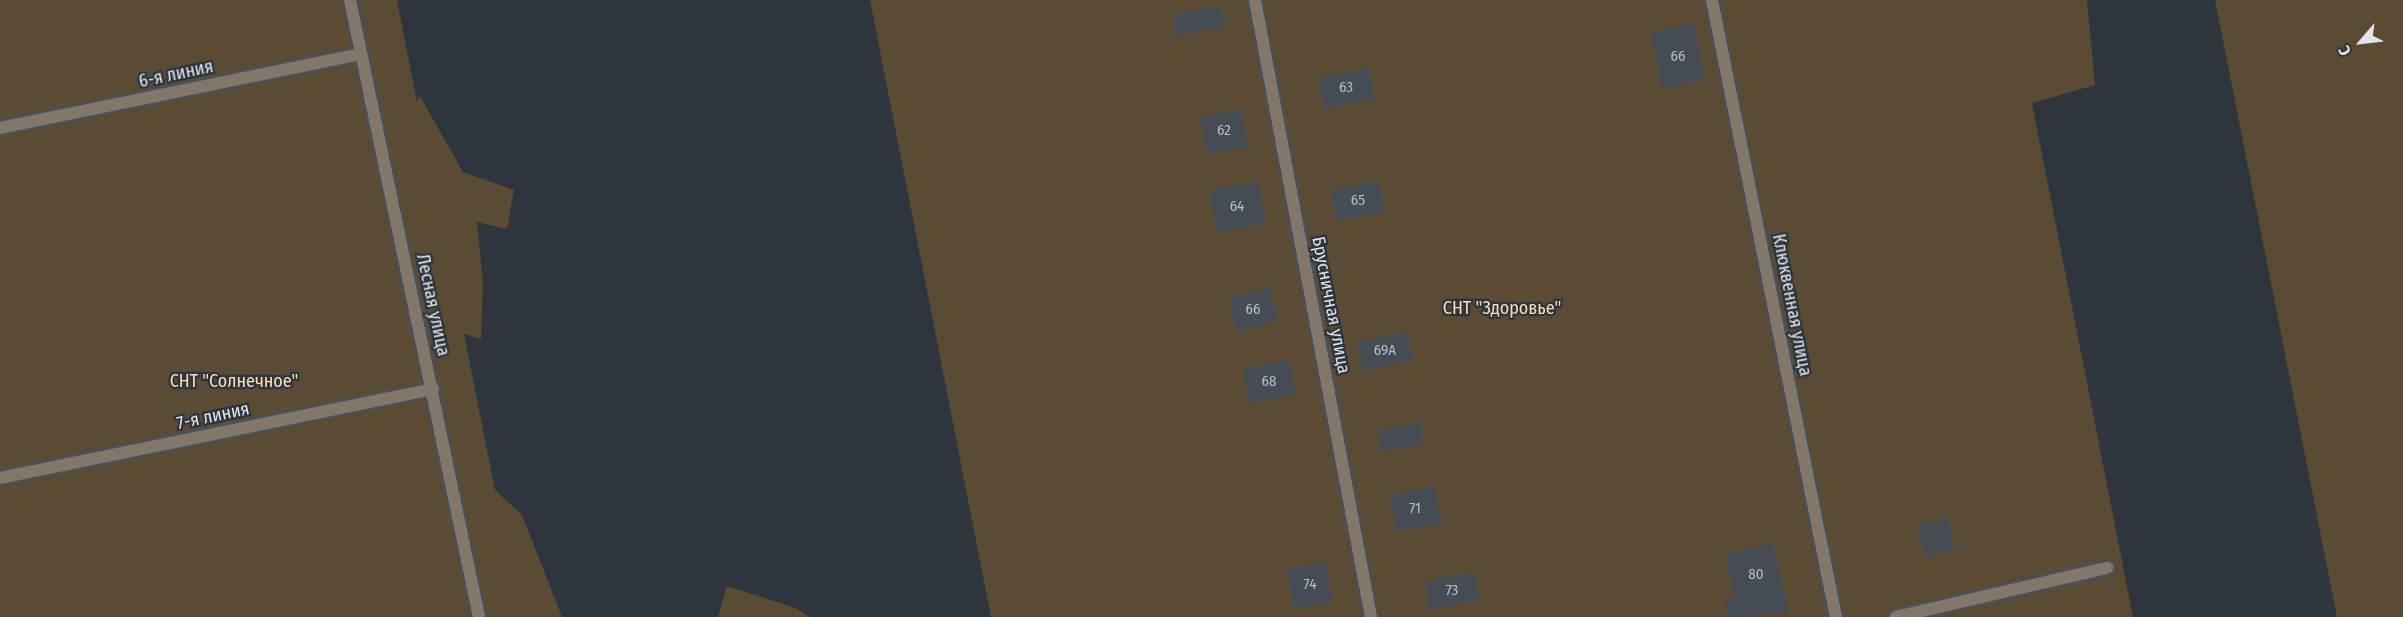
<!DOCTYPE html>
<html>
<head>
<meta charset="utf-8">
<style>
  body { margin:0 }
  #map { position:relative; width:2403px; height:617px; overflow:hidden; background:#2e353c; font-family:"Fira Sans Condensed",sans-serif }
  div>[style] { position:absolute }
  .green>* { inset:0; background:#5a4b34 }
  .building>* { inset:0; background:#454c54; transform-origin:0 0 }
  .roads { filter:drop-shadow(2px 0 #4a5158) drop-shadow(-2px 0 #4a5158) drop-shadow(0 2px #4a5158) drop-shadow(0 -2px #4a5158) }
  .lane>* { height:12px; margin:-6px; padding:0 6px; transform-origin:6px; border-radius:6px; background:#81786b }
  .street>* { height:12px; margin:-6px; padding:0 6px; transform-origin:6px; border-radius:6px; background:#81786b }
  span { translate:-50% -50%; white-space:nowrap; text-align:center; line-height:1.15; -webkit-text-stroke:4.5px #2e353c; paint-order:stroke }
  .number-label { font-size:15px; color:#b8bec3 }
  .number-label span { -webkit-text-stroke-width:0 }
  .street-label { font-size:18px; color:#dfe4e8 }
  .park-label { font-size:18px; color:#fbdeb4 }
  .north { position:absolute; left:2331px; top:12px; width:60px; height:60px; -webkit-text-stroke:4px #2e353c; paint-order:stroke; rotate:242deg; font-size:16px; font-weight:700; line-height:24px; text-align:center; color:#dfe4e8 }
  .north::after { content:''; display:block; margin:auto; width:21px; height:27px; background:#dfe4e8; clip-path:polygon(50% 0,100% 100%,50% 72%,0 100%) }
</style>
</head>
<body>
<div id="map">
  <div class="green">
    <div style="clip-path:polygon(0 0,397px 0,417px 101px,420px 96px,463px 172px,514px 190px,507px 229px,477px 222px,483px 283px,481px 339px,464px 334px,495px 490px,522px 515px,562px 617px,0 617px)"></div>
    <div style="clip-path:polygon(870px 0,2087px 0,2095px 85px,2032px 103px,2133px 617px,991px 617px)"></div>
    <div style="clip-path:polygon(2215px 0,2403px 0,2403px 617px,2337px 617px)"></div>
    <div style="clip-path:polygon(727px 586px,796px 608px,810px 617px,718px 617px)"></div>
  </div>
  <div class="building">
    <div style="left:1221px;top:6px;width:21px;height:49px;rotate:79deg"></div>
    <div style="left:1694px;top:24px;width:57px;height:44px;rotate:79deg"></div>
    <div style="left:1369px;top:68px;width:32px;height:52px;rotate:79deg"></div>
    <div style="left:1241px;top:109px;width:38px;height:42px;rotate:78deg"></div>
    <div style="left:1258px;top:181px;width:43px;height:50px;rotate:79deg"></div>
    <div style="left:1379px;top:181px;width:31px;height:49px;rotate:79deg"></div>
    <div style="left:1269px;top:287px;width:35px;height:42px;rotate:75deg"></div>
    <div style="left:1407px;top:332px;width:29px;height:51px;rotate:78deg"></div>
    <div style="left:1289px;top:360px;width:35px;height:48px;rotate:78deg"></div>
    <div style="left:1420px;top:423px;width:22px;height:44px;rotate:80deg"></div>
    <div style="left:1435px;top:486px;width:38px;height:47px;rotate:79deg"></div>
    <div style="left:1947px;top:517px;width:33px;height:31px;rotate:74deg"></div>
    <div style="clip-path:polygon(1773px 543px,1789px 613px,1728px 617px,1724px 599px,1735px 597px,1725px 554px)"></div>
    <div style="left:1325px;top:562px;width:41px;height:39px;rotate:79deg"></div>
    <div style="left:1475px;top:572px;width:29px;height:51px;rotate:80deg"></div>
  </div>
  <div class="roads">
    <div class="lane">
      <div style="left:0;top:128px;width:368px;rotate:-11.6deg"></div>
      <div style="left:0;top:478px;width:442px;rotate:-11.6deg"></div>
      <div style="left:1896px;top:617px;width:217px;rotate:-13.1deg"></div>
    </div>
    <div class="street">
      <div style="left:350px;top:0;width:630px;rotate:78.19deg"></div>
      <div style="left:1255px;top:0;width:628px;rotate:79.35deg"></div>
      <div style="left:1712px;top:0;width:629px;rotate:78.64deg"></div>
    </div>
  </div>
  <div class="number-label">
    <span style="left:1678px;top:57px">66</span>
    <span style="left:1346px;top:88px">63</span>
    <span style="left:1224px;top:131px">62</span>
    <span style="left:1358px;top:201px">65</span>
    <span style="left:1237px;top:207px">64</span>
    <span style="left:1253px;top:310px">66</span>
    <span style="left:1385px;top:351px">69А</span>
    <span style="left:1269px;top:382px">68</span>
    <span style="left:1415px;top:509px">71</span>
    <span style="left:1756px;top:575px">80</span>
    <span style="left:1310px;top:585px">74</span>
    <span style="left:1452px;top:591px">73</span>
  </div>
  <div class="street-label">
    <span style="left:176px;top:74px;rotate:-12deg">6-я линия</span>
    <span style="left:433px;top:305px;rotate:78deg">Лесная улица</span>
    <span style="left:1331px;top:305px;rotate:79deg">Брусничная улица</span>
    <span style="left:1792px;top:305px;rotate:79deg">Клюквенная улица</span>
    <span style="left:213px;top:416px;rotate:-12deg">7-я линия</span>
  </div>
  <div class="park-label">
    <span style="left:1502px;top:308px">СНТ "Здоровье"</span>
    <span style="left:234px;top:381px">СНТ "Солнечное"</span>
  </div>
  <div class="north">С</div>
</div>
</body>
</html>
